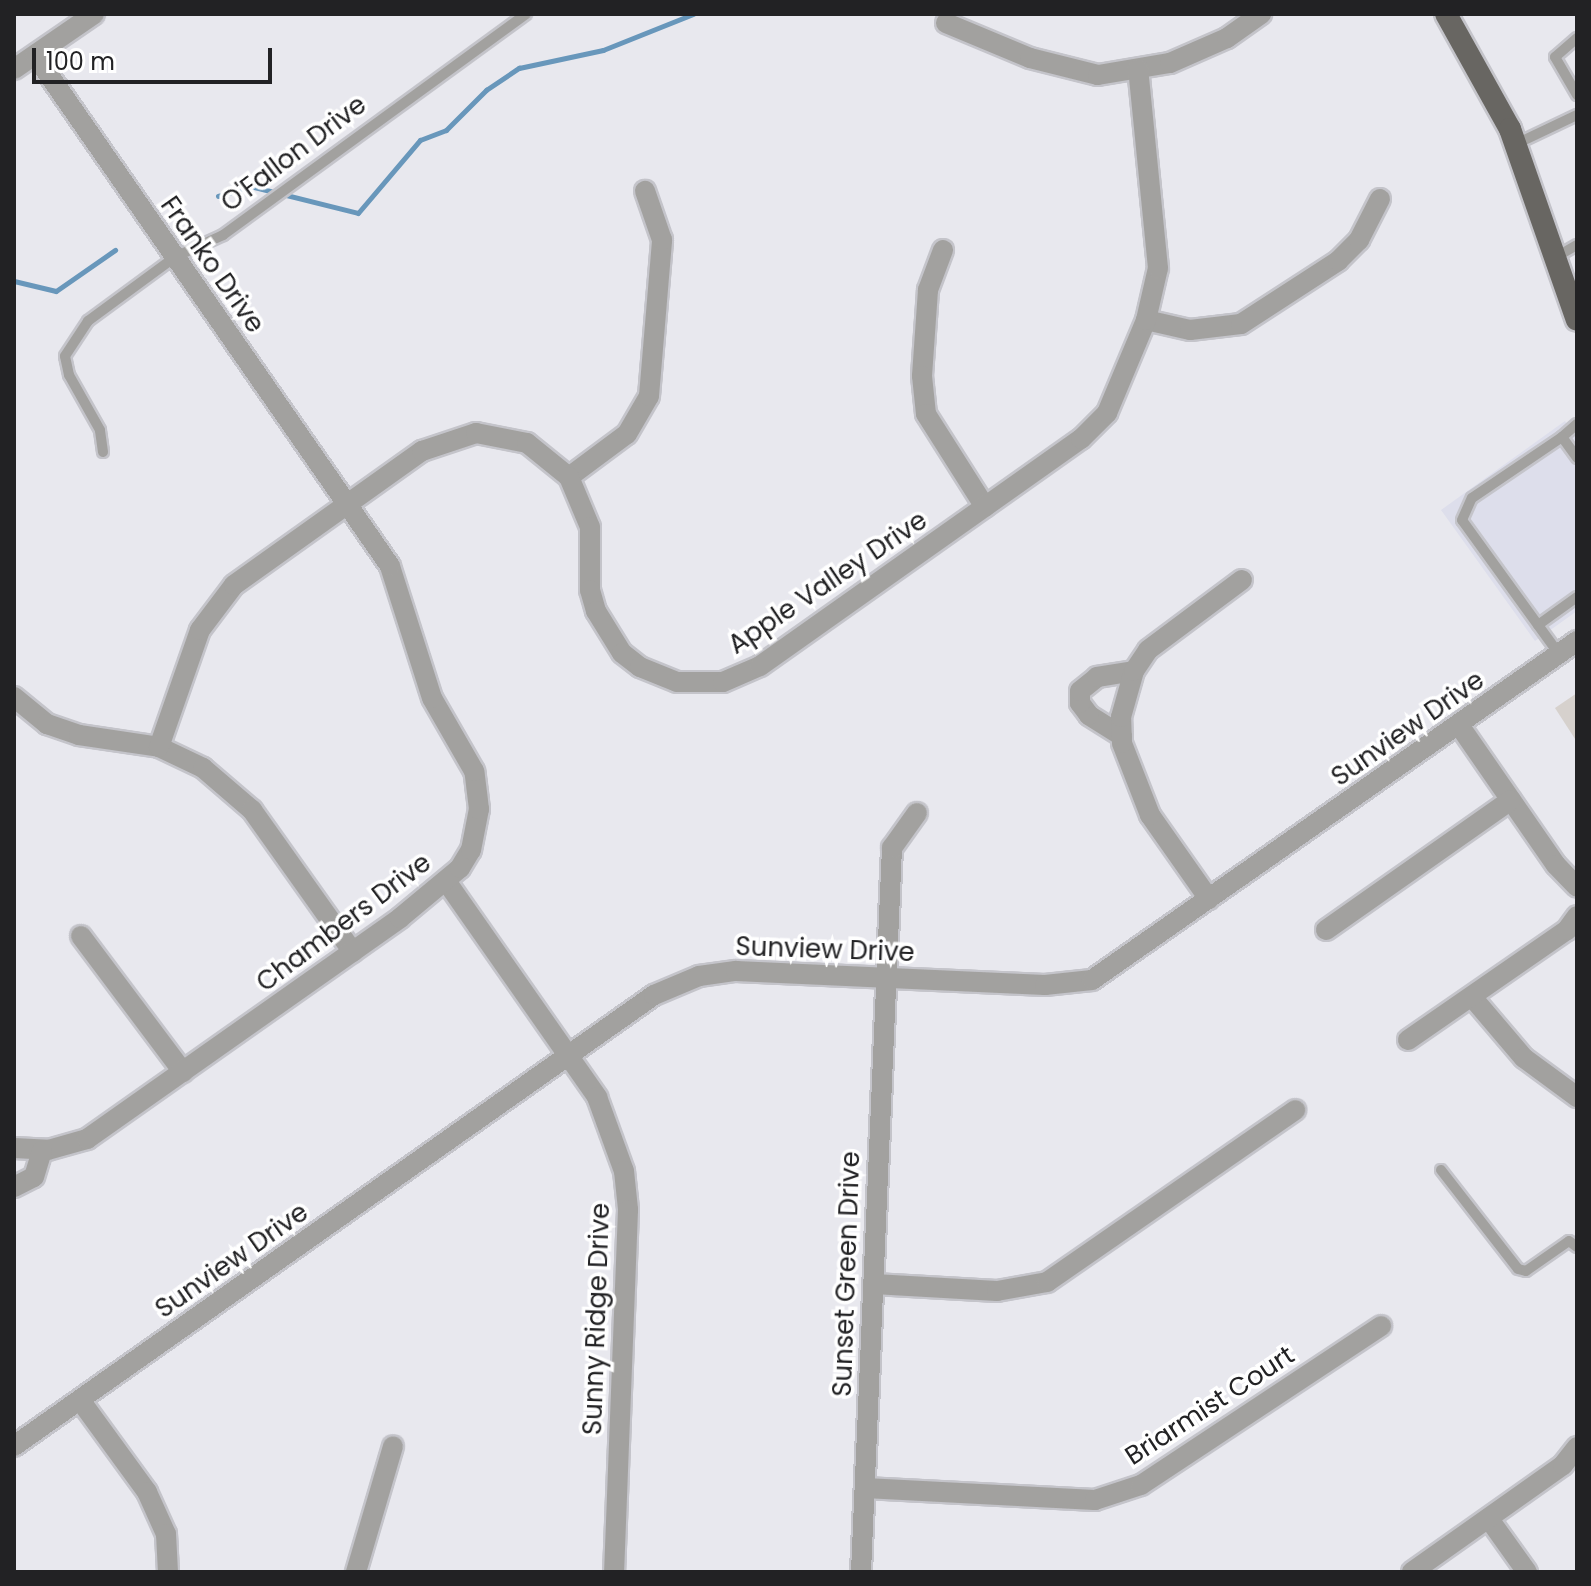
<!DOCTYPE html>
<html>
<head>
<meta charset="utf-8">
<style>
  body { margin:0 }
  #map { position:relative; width:1591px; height:1586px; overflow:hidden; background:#e8e8ee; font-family:Poppins,sans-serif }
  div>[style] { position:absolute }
  .built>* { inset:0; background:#dddeeb }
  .stream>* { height:5px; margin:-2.5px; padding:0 2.5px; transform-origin:2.5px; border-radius:2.5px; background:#6897bb }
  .building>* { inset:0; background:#d6d1cd }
  .roads { filter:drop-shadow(2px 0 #c4c4ca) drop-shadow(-2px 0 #c4c4ca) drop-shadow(0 2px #c4c4ca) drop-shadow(0 -2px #c4c4ca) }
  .service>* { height:10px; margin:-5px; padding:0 5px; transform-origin:5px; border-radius:5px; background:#a2a19f }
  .minor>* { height:20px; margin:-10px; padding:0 10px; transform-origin:10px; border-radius:10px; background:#a2a19f }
  .primary>* { height:22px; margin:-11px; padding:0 11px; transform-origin:11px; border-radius:11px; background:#686662 }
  span { translate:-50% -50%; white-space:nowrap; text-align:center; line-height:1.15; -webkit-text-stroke:7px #fff; paint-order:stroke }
  .street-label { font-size:26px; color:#222224 }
  .frame { position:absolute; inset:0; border:16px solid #222224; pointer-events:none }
  .scale { position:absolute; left:32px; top:48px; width:240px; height:36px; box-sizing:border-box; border:4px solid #222224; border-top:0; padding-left:10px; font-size:24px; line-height:28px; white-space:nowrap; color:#222224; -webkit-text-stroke:6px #fff; paint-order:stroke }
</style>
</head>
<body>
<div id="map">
  <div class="built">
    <div style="clip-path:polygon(1565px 421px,1577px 438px,1577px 611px,1535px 641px,1441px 510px)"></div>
  </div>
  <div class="stream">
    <div style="left:218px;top:196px;width:34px;rotate:-17deg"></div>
    <div style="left:250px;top:186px;width:111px;rotate:14deg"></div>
    <div style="left:358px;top:213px;width:96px;rotate:-49.7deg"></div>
    <div style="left:420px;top:140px;width:28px;rotate:-21deg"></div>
    <div style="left:446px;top:130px;width:57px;rotate:-45deg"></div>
    <div style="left:486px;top:90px;width:40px;rotate:-34deg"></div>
    <div style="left:519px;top:68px;width:86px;rotate:-12.1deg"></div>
    <div style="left:603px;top:50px;width:97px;rotate:-21.8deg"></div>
    <div style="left:14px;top:281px;width:43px;rotate:13.4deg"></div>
    <div style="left:56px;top:291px;width:72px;rotate:-34.8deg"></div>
  </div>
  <div class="building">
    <div style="clip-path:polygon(1577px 693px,1577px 742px,1555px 708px)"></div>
  </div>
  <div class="roads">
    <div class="service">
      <div style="left:1577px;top:38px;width:29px;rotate:139deg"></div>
      <div style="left:1555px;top:57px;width:44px;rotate:59.9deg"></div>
      <div style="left:1516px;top:144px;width:68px;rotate:-25.4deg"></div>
      <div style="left:1556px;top:257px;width:24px;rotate:-30deg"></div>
      <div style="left:1562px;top:437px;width:20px;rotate:-41deg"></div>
      <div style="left:103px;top:452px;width:22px;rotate:-98deg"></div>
      <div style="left:100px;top:430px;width:63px;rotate:-119.4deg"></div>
      <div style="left:69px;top:375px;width:19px;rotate:-102deg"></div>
      <div style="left:65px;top:356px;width:42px;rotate:-56.7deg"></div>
      <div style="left:88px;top:321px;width:108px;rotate:-36.3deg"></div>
      <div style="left:175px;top:257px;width:53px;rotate:-24.6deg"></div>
      <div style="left:223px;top:235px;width:375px;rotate:-36.1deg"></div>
      <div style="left:1538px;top:625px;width:48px;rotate:-35.7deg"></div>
      <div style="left:1559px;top:654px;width:165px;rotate:-125.9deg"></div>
      <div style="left:1462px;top:520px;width:24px;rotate:-66deg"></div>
      <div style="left:1472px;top:498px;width:109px;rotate:-34.1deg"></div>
      <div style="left:1562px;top:437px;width:26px;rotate:54deg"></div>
      <div style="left:1441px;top:1170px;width:125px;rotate:52.1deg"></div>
      <div style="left:1518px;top:1269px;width:8px;rotate:14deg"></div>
      <div style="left:1526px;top:1271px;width:52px;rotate:-34.9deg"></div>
      <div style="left:1569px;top:1241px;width:10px;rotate:37deg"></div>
    </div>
    <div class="minor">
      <div style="left:946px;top:23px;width:91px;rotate:22.6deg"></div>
      <div style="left:1030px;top:58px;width:70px;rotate:14deg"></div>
      <div style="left:1098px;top:75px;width:73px;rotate:-9.5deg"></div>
      <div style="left:1170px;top:63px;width:62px;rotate:-23.7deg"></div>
      <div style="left:1227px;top:38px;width:42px;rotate:-35.2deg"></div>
      <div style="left:14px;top:69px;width:97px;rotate:-34.5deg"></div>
      <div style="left:943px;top:250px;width:43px;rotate:110.6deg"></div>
      <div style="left:928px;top:290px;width:86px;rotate:94deg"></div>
      <div style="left:922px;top:376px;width:38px;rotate:84deg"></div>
      <div style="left:926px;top:414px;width:110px;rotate:57.6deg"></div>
      <div style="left:1146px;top:320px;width:45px;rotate:12.8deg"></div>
      <div style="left:1190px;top:330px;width:51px;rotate:-6.7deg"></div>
      <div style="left:1241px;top:324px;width:116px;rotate:-33deg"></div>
      <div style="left:1338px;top:261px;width:30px;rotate:-45deg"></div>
      <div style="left:1359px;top:240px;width:46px;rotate:-62.9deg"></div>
      <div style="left:569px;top:477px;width:72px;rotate:-36.6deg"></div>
      <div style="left:627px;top:434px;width:44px;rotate:-59.9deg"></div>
      <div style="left:649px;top:396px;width:157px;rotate:-85.2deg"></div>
      <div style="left:662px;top:240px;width:52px;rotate:-109.1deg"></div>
      <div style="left:14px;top:697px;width:43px;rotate:39.3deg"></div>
      <div style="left:47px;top:724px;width:34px;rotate:19deg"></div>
      <div style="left:79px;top:735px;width:81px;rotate:8.5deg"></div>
      <div style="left:159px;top:747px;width:49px;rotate:25.5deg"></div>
      <div style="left:203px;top:768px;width:65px;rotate:40.6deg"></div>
      <div style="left:252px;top:810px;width:174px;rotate:54.6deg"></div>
      <div style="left:1459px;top:725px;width:170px;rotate:55.3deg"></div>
      <div style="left:1556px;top:865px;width:30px;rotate:46deg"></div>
      <div style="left:1122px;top:736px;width:39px;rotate:-148deg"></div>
      <div style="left:1089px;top:715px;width:15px;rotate:-127deg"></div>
      <div style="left:1080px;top:703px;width:12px;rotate:-90deg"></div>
      <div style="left:1080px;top:691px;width:22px;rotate:-39deg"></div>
      <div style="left:1097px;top:677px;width:37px;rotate:-9deg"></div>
      <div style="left:159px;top:747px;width:124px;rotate:-70.7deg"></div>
      <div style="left:200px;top:630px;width:56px;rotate:-52.9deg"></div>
      <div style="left:234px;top:585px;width:231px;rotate:-35.5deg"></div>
      <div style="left:422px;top:451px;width:57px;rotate:-18.4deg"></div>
      <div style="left:476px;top:433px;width:52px;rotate:11.1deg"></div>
      <div style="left:527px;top:443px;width:54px;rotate:39deg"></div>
      <div style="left:569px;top:477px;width:54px;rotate:67.2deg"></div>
      <div style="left:590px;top:527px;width:63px;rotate:90deg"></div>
      <div style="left:590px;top:590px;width:22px;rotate:74deg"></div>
      <div style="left:596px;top:611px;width:49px;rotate:58.2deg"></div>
      <div style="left:622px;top:653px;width:23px;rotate:38deg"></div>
      <div style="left:640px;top:667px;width:40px;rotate:22deg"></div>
      <div style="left:677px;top:682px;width:46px"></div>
      <div style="left:723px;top:682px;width:40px;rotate:-23.4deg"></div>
      <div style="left:760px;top:666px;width:393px;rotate:-35.3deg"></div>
      <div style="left:1081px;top:439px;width:37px;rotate:-45deg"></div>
      <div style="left:1107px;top:413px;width:101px;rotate:-67.2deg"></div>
      <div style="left:1146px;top:320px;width:53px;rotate:-77deg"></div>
      <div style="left:1158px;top:268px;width:200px;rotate:-95.7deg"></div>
      <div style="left:446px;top:881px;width:264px;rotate:55deg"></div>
      <div style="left:597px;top:1097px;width:79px;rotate:70deg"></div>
      <div style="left:624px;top:1171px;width:39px;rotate:84deg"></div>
      <div style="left:628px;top:1210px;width:362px;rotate:92.2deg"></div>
      <div style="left:1209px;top:899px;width:103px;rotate:-125.1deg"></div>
      <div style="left:1150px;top:815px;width:77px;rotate:-111.3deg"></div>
      <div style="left:1122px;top:743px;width:26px;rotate:-92deg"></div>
      <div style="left:1121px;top:717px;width:48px;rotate:-74.2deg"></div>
      <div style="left:1134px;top:671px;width:25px;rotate:-56deg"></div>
      <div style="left:1148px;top:650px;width:117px;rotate:-36.7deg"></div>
      <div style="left:1326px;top:930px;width:226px;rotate:-35.1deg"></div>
      <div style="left:81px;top:936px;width:170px;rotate:53.1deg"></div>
      <div style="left:1472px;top:997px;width:80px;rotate:49.6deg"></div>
      <div style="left:1524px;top:1058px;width:66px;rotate:36.3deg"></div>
      <div style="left:1408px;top:1040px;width:193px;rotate:-34.7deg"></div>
      <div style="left:1567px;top:930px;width:17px;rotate:-54deg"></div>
      <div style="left:14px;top:1148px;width:34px;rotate:3deg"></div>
      <div style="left:48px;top:1150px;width:41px;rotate:-15.8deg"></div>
      <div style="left:87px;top:1139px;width:383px;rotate:-35.2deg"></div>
      <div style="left:400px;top:918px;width:78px;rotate:-39.8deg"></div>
      <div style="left:460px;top:868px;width:21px;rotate:-59deg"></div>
      <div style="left:471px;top:850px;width:42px;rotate:-79deg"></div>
      <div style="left:479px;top:809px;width:38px;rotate:-97deg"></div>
      <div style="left:474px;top:771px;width:84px;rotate:-119.9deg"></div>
      <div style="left:432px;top:698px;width:139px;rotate:-107.7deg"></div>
      <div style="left:390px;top:566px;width:622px;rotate:-124.79deg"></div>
      <div style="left:14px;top:1187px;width:22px;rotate:-27deg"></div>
      <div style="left:34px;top:1177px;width:27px;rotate:-73deg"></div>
      <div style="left:874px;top:1284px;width:123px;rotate:3.3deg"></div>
      <div style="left:997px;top:1291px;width:51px;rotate:-10.2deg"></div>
      <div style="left:1047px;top:1282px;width:302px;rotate:-34.7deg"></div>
      <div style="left:80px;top:1400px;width:114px;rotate:53.9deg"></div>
      <div style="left:147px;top:1492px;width:46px;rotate:65.7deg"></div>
      <div style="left:166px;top:1534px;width:38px;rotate:87deg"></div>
      <div style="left:14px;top:1446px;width:783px;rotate:-35.17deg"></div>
      <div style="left:654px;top:995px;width:49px;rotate:-22.9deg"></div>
      <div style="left:699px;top:976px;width:37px;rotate:-8deg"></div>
      <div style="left:736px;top:971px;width:309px;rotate:2.6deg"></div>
      <div style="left:1045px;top:985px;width:47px;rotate:-6.1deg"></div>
      <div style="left:1092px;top:980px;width:592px;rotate:-34.95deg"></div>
      <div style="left:865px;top:1488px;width:230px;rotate:3deg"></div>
      <div style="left:1095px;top:1500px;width:48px;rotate:-18.1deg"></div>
      <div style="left:1141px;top:1485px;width:288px;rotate:-33.5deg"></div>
      <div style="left:1489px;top:1519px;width:65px;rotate:54.4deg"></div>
      <div style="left:356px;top:1572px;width:131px;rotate:-73.6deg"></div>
      <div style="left:861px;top:1572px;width:725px;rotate:-87.55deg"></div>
      <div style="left:892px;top:848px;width:43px;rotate:-54.5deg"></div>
      <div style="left:1412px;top:1572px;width:185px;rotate:-35.3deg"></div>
      <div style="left:1563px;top:1465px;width:23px;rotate:-52deg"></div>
    </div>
    <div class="primary">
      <div style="left:1446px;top:14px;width:132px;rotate:60.9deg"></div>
      <div style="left:1510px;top:129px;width:202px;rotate:70.7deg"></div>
    </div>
  </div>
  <div class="street-label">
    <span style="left:294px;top:154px;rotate:-37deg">O'Fallon Drive</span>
    <span style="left:212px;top:265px;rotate:55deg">Franko Drive</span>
    <span style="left:828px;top:583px;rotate:-34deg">Apple Valley Drive</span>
    <span style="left:1408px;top:729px;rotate:-35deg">Sunview Drive</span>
    <span style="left:344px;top:923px;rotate:-37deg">Chambers Drive</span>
    <span style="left:825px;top:950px;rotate:2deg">Sunview Drive</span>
    <span style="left:232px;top:1261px;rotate:-35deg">Sunview Drive</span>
    <span style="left:847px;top:1274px;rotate:-88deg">Sunset Green Drive</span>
    <span style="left:597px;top:1319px;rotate:-88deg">Sunny Ridge Drive</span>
    <span style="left:1210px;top:1406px;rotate:-33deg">Briarmist Court</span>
  </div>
  <div class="frame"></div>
  <div class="scale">100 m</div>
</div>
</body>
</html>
